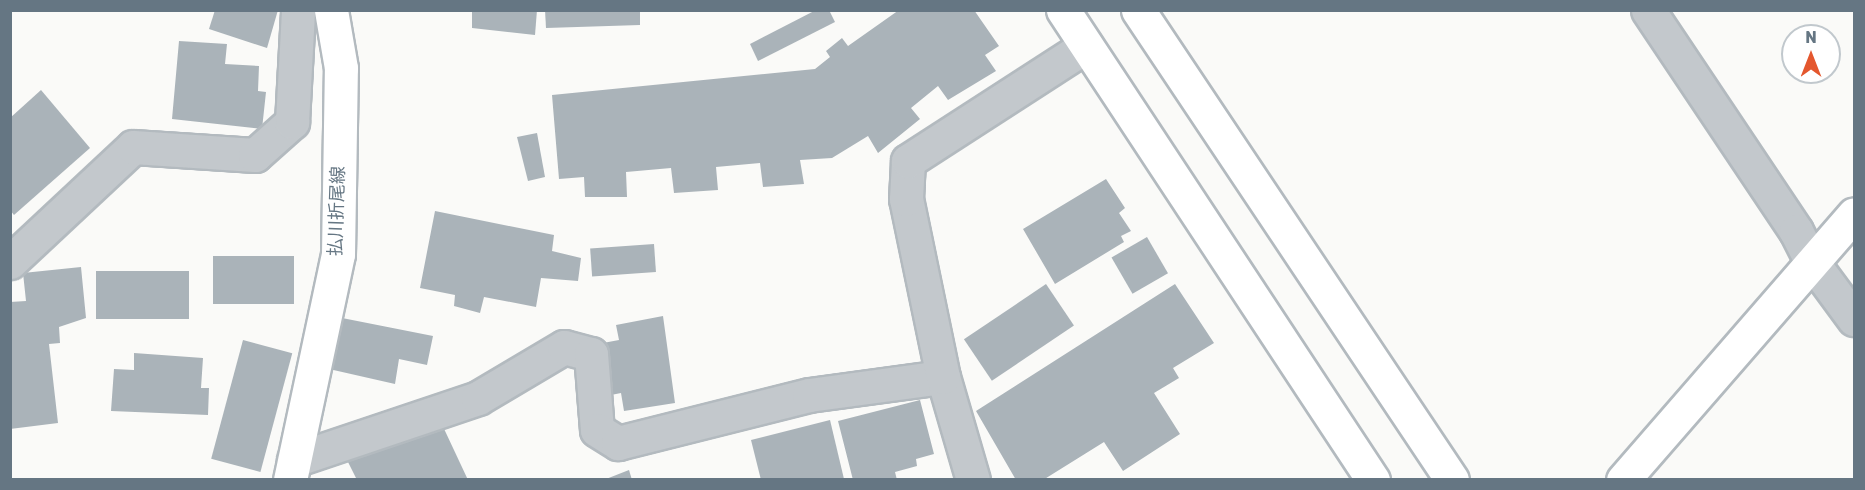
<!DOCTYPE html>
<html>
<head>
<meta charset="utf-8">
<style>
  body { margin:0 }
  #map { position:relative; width:1865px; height:490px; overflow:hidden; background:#fafaf8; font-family:Rubik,"Noto Sans JP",sans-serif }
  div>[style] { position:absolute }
  .building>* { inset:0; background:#aab3b9; transform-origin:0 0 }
  .roads { filter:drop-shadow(2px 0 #b3babf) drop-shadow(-2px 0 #b3babf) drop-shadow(0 2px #b3babf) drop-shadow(0 -2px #b3babf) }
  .street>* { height:33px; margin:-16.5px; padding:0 16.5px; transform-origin:16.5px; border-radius:16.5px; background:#c3c8cc }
  .secondary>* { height:33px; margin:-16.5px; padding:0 16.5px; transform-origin:16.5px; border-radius:16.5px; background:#fff }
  span { translate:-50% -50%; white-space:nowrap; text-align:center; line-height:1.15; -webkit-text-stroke:6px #fff; paint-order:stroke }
  .street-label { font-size:18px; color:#657683 }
  .frame { position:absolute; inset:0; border:12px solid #657683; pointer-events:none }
  .north { position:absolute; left:1781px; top:24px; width:60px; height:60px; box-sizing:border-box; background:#fff; border:2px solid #c1c8cd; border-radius:50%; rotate:0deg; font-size:16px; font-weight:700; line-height:24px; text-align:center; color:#657683 }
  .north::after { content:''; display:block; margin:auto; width:21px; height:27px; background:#e4572e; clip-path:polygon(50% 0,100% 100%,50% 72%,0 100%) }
</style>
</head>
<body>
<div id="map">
  <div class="building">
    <div style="clip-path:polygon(215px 10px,278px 10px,267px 48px,209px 29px)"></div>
    <div style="clip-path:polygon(472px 10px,537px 10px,535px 35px,472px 28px)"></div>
    <div style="clip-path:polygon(545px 10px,640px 10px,640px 25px,546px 28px)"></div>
    <div style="clip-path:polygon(816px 10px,829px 10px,835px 22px,758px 61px,750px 44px)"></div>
    <div style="clip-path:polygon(899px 10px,974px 10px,999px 46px,985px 55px,996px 71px,948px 100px,938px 86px,911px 108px,920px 119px,878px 153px,868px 136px,832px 158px,800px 160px,804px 184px,763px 187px,760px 163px,716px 167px,718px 190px,674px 193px,671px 168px,626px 172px,627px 197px,585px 197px,584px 177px,559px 179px,552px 95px,815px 69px,830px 57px,826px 51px,842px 38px,848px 46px)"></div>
    <div style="clip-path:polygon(179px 41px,227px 44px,225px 64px,259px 66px,258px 91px,266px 92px,262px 129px,172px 119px)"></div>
    <div style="clip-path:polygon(41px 90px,90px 148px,14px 215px,10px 210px,10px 118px)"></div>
    <div style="clip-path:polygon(537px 133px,545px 177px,528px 181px,517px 137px)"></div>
    <div style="clip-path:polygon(1106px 179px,1125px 208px,1119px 213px,1131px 231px,1121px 236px,1124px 242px,1055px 284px,1023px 229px)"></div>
    <div style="clip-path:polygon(435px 211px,554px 235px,552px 251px,581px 258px,578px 281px,541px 278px,536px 307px,484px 297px,480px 313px,454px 306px,455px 295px,420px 288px)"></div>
    <div style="left:1147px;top:237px;width:42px;height:41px;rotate:60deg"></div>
    <div style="left:654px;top:244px;width:28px;height:64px;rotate:86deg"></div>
    <div style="left:294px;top:256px;width:48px;height:81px;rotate:90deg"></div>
    <div style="clip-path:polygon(81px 267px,86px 318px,59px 327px,60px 343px,49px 344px,58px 423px,10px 429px,10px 302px,26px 301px,23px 273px)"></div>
    <div style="left:96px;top:271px;width:93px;height:48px"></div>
    <div style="left:1046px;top:284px;width:50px;height:99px;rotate:56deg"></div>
    <div style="clip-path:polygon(1175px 284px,1214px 343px,1173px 368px,1179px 378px,1154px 393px,1180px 434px,1123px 471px,1104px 442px,1043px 480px,1016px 480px,976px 411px)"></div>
    <div style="clip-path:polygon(663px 316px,675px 403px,624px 411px,621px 393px,611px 395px,603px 343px,619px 340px,616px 325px)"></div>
    <div style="clip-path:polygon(337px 317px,433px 336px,427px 365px,399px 359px,395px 384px,329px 369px)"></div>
    <div style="left:243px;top:340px;width:51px;height:123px;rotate:15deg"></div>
    <div style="clip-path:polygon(134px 353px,203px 358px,201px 388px,209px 388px,208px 415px,111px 411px,114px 369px,134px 370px)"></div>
    <div style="clip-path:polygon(920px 400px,934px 454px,916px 459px,917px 466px,895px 472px,897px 480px,853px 480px,838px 421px)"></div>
    <div style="clip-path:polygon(438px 416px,468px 480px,357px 480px,348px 462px)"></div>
    <div style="clip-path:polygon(830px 420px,844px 479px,761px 480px,751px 440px)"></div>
    <div style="clip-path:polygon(629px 470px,632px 480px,606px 480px,606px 479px)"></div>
  </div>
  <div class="roads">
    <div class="street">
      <div style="left:1648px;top:10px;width:266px;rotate:56.2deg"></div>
      <div style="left:1796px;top:231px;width:35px;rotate:63deg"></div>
      <div style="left:1812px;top:262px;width:71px;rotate:53.6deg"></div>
      <div style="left:10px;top:262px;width:168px;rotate:-43.1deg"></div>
      <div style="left:133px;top:147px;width:122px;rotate:3.8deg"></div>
      <div style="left:255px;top:155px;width:50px;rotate:-41.7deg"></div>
      <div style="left:292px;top:122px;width:112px;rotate:-86.9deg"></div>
      <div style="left:294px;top:460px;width:194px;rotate:-18.6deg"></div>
      <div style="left:478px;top:398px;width:100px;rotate:-30.7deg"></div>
      <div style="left:564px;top:347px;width:28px;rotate:15deg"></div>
      <div style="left:591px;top:354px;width:76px;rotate:85.5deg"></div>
      <div style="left:597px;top:430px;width:25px;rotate:32deg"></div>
      <div style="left:618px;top:443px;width:197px;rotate:-14.1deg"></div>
      <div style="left:809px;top:395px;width:135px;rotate:-7.7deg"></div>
      <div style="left:973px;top:480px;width:107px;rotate:-106.2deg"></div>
      <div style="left:943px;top:377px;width:182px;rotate:-101.7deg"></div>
      <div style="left:906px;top:199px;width:38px;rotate:-87deg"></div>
      <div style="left:908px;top:161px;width:212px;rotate:-32.9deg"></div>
    </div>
    <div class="secondary">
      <div style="left:1063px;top:10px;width:563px;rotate:56.59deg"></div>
      <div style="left:1138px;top:10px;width:565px;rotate:56.25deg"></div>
      <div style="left:290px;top:480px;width:231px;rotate:-78deg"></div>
      <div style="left:338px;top:254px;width:186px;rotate:-89.1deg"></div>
      <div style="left:341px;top:68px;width:59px;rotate:-99.8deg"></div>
      <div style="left:1623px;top:480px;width:352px;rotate:-49deg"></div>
    </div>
  </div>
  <div class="street-label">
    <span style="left:337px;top:211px;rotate:-88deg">払川折尾線</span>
  </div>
  <div class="frame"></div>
  <div class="north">N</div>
</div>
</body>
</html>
